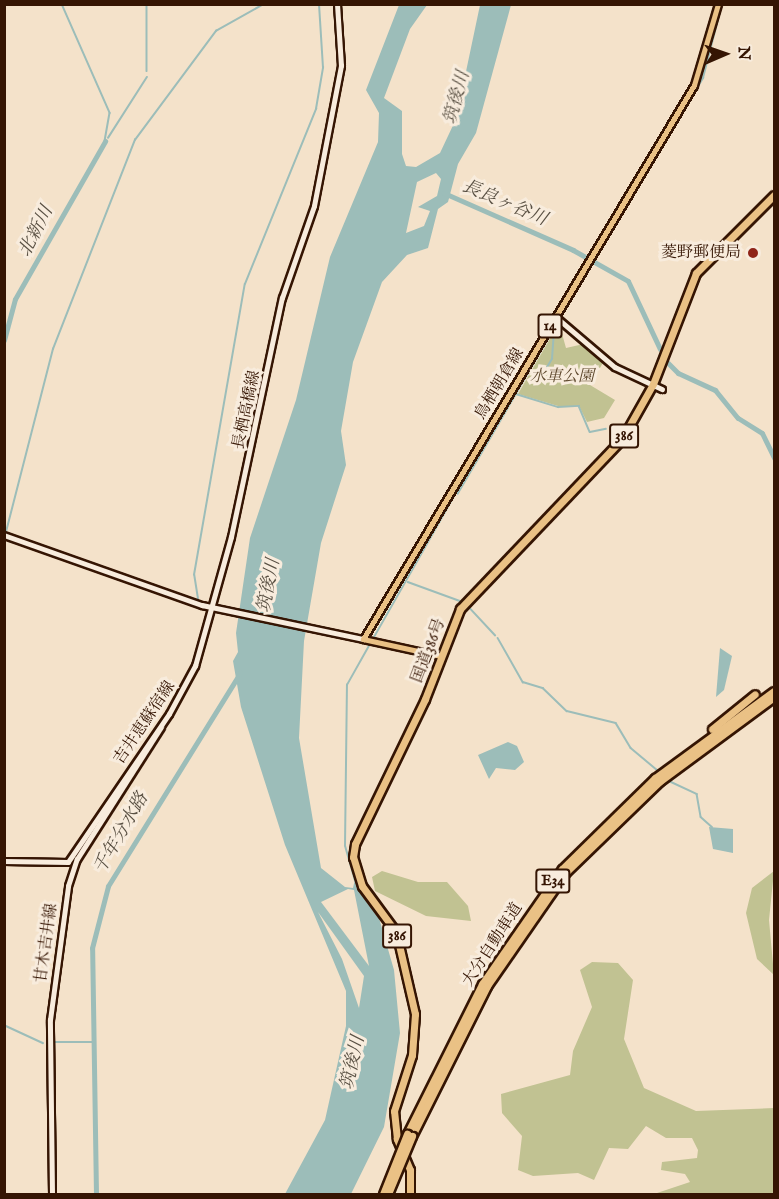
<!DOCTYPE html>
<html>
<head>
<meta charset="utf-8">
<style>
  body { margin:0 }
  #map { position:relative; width:779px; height:1199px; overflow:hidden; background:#f4e2ca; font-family:"IM FELL English","Noto Serif JP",serif }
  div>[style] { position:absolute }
  .green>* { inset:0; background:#c1c292 }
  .water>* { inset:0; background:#9cbdb9 }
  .stream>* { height:1.5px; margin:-0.75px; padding:0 0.75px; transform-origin:0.75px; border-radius:0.75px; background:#9cbdb9 }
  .river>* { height:5px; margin:-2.5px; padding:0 2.5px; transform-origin:2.5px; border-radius:2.5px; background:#9cbdb9 }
  .roads { filter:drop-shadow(2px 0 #351503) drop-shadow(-2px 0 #351503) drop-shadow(0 2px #351503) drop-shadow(0 -2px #351503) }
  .secondary>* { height:4.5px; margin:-2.25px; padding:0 2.25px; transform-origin:2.25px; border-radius:2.25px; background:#f8ecdd }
  .primary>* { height:5px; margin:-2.5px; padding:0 2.5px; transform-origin:2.5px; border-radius:2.5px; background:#eac185 }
  .highway>* { height:7px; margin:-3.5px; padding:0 3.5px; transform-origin:3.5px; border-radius:3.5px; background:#eac185 }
  .bridges { filter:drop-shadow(2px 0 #351503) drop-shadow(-2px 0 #351503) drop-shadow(0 2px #351503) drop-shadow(0 -2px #351503) }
  .highway-bridge>* { height:7px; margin:-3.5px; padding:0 3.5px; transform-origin:3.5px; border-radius:3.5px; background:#eac185 }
  .dots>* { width:16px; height:16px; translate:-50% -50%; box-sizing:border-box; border:3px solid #f8ecdd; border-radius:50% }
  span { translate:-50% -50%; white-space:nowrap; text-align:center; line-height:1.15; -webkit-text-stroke:6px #f8ecdd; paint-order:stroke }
  .shield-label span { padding:2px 4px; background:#f8ecdd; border:2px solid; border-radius:4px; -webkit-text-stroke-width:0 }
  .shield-label { font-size:15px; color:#351503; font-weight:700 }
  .poi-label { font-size:16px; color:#351503 }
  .right { translate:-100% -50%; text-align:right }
  .park-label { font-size:16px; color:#5f492e; font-style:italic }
  .street-label { font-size:16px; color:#351503 }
  .water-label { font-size:18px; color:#595043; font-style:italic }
  .frame { position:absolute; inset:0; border:6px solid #351503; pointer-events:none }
  .north { position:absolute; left:695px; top:24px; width:60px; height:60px; -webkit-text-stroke:4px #f8ecdd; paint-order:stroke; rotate:88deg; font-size:16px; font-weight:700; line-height:24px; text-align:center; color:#351503 }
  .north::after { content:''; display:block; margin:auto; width:21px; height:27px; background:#351503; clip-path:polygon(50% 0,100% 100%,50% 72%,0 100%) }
</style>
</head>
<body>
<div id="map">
  <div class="green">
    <div style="clip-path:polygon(559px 323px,566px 348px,588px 343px,604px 361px,590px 385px,615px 400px,604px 418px,587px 422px,579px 406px,558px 406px,518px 394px)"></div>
    <div style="clip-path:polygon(382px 871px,418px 882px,447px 882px,468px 906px,471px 921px,426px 916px,375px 891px,372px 877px)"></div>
    <div style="clip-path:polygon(774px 871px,769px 920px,774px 975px,757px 959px,746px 913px,752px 888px)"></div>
    <div style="clip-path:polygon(592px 962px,618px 963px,633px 980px,624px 1039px,644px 1088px,696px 1111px,774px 1108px,774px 1194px,654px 1194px,690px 1182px,685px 1174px,661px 1170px,662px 1162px,697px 1158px,698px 1150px,692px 1138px,666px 1138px,646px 1126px,628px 1149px,609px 1148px,594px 1180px,578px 1173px,533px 1176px,518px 1170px,522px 1136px,502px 1113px,501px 1094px,570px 1075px,573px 1051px,592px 1007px,580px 970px)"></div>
  </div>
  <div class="water">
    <div style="clip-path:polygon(evenodd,399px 5px,427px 5px,410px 29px,384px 98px,402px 111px,402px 154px,406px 166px,416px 167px,440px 153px,456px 119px,480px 5px,511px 5px,476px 133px,458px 164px,448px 202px,438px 209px,428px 248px,407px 255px,382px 282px,353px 362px,341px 431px,346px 465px,321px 543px,304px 641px,299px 738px,321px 868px,345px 887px,353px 888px,355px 879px,379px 918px,394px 970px,400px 1033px,384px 1127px,351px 1194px,285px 1194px,325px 1120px,346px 1026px,346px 991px,285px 845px,241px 707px,233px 661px,238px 652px,236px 633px,250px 538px,296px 400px,330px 257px,378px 142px,379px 113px,366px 90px,399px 5px,436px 173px,441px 179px,437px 196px,418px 207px,430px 211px,424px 226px,406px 233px,417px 182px,436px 173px,399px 5px,348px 889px,354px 890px,369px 966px,321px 902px,348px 889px,399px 5px,318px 912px,364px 976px,359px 1008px,342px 959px,318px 912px)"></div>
    <div style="clip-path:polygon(557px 320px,559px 322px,458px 495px,454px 492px)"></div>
    <div style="clip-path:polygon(720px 648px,732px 656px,724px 690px,716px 697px)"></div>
    <div style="clip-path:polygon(508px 742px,517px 746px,524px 762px,515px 770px,496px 768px,489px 779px,478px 755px)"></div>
    <div style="clip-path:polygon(709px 827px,733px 829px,733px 853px,713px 849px)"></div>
  </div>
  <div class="stream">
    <div style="left:62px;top:4px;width:119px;rotate:66.2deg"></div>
    <div style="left:110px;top:113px;width:28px;rotate:100deg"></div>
    <div style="left:147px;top:4px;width:67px;rotate:90deg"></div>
    <div style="left:280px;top:4px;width:12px"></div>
    <div style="left:108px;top:138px;width:72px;rotate:-57.4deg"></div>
    <div style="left:600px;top:247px;width:198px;rotate:-58.6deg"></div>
    <div style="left:703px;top:78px;width:76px;rotate:-75.6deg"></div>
    <div style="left:537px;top:384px;width:29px;rotate:-59deg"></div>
    <div style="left:552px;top:359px;width:31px;rotate:-86deg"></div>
    <div style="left:516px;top:394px;width:44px;rotate:17.2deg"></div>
    <div style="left:558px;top:407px;width:21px;rotate:-3deg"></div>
    <div style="left:579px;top:406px;width:28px;rotate:67deg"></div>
    <div style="left:590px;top:432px;width:16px;rotate:-11deg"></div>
    <div style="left:6px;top:532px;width:189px;rotate:-75.6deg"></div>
    <div style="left:53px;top:349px;width:225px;rotate:-68.6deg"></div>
    <div style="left:135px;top:140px;width:136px;rotate:-53.4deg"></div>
    <div style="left:216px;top:31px;width:55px;rotate:-29.4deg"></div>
    <div style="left:4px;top:538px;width:1px"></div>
    <div style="left:408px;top:582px;width:55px;rotate:20.1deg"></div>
    <div style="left:198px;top:599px;width:24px;rotate:-99deg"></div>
    <div style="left:194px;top:575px;width:295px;rotate:-80.1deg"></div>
    <div style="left:245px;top:284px;width:189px;rotate:-67.9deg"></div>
    <div style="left:316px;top:109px;width:42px;rotate:-80.3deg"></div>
    <div style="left:323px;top:68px;width:64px;rotate:-93.6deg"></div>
    <div style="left:468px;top:606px;width:40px;rotate:47deg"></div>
    <div style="left:498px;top:638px;width:51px;rotate:60.4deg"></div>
    <div style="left:523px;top:682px;width:21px;rotate:17deg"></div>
    <div style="left:543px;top:688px;width:33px;rotate:44deg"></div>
    <div style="left:567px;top:711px;width:50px;rotate:13.8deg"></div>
    <div style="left:616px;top:723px;width:29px;rotate:59deg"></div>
    <div style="left:631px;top:748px;width:35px;rotate:40deg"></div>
    <div style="left:373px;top:639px;width:168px;rotate:-60.4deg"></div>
    <div style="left:667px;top:780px;width:33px;rotate:25deg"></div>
    <div style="left:697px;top:794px;width:23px;rotate:80deg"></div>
    <div style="left:701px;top:817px;width:15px;rotate:42deg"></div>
    <div style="left:355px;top:881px;width:36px;rotate:-106deg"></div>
    <div style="left:345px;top:846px;width:161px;rotate:-89.3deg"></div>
    <div style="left:347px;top:685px;width:47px;rotate:-60.7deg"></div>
    <div style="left:4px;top:1025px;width:43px;rotate:24.8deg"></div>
    <div style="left:52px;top:1042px;width:40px"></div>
  </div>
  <div class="river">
    <div style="left:444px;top:193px;width:141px;rotate:23.8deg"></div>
    <div style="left:573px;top:250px;width:63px;rotate:29.4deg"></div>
    <div style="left:628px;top:281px;width:75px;rotate:64.8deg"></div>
    <div style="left:4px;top:340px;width:42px;rotate:-75deg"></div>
    <div style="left:15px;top:299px;width:182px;rotate:-60.3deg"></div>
    <div style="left:666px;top:361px;width:17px;rotate:45deg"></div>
    <div style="left:678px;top:373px;width:41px;rotate:24.7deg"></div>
    <div style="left:715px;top:390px;width:36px;rotate:51deg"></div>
    <div style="left:738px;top:418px;width:28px;rotate:32deg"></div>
    <div style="left:762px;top:433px;width:28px;rotate:64deg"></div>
    <div style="left:96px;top:1194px;width:246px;rotate:-90.9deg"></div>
    <div style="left:92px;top:948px;width:64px;rotate:-75.5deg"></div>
    <div style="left:108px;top:886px;width:251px;rotate:-58.2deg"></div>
  </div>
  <div class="roads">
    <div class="secondary">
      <div style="left:556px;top:317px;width:77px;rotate:40.3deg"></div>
      <div style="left:615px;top:367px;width:52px;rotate:25.1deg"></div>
      <div style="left:4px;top:535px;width:210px;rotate:19.5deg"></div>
      <div style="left:202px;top:605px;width:165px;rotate:11.9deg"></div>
      <div style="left:4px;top:861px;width:64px;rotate:0.9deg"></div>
      <div style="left:68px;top:862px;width:179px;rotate:-55.7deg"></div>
      <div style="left:169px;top:714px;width:55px;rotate:-61.6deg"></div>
      <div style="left:195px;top:666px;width:134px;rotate:-74.4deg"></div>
      <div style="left:231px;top:537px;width:244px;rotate:-78deg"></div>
      <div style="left:282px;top:298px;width:97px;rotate:-70.8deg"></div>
      <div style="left:314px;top:206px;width:143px;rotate:-79.1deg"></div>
      <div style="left:341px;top:66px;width:62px;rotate:-93.7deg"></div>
      <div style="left:52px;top:1194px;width:174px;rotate:-90.7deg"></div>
      <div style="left:50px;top:1020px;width:135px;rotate:-82.3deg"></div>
      <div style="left:68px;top:886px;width:28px;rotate:-72deg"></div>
      <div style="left:77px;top:859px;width:156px;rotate:-57.5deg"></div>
    </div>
    <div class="primary">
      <div style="left:441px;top:656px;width:80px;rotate:-167.7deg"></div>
      <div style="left:363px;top:639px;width:645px;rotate:-59.14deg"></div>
      <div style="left:694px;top:85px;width:84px;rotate:-73.5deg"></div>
    </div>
    <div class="highway">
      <div style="left:712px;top:729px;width:55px;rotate:-39.1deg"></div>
      <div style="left:407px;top:1134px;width:168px;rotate:-63.4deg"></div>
      <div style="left:482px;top:984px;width:140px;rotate:-55.2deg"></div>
      <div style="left:562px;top:869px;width:130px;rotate:-44.4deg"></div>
      <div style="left:655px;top:778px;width:147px;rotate:-36.2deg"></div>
      <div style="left:412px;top:1136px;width:168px;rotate:-63.4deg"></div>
      <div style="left:487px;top:986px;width:139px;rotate:-55.3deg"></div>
      <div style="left:566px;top:872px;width:131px;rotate:-44.1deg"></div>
      <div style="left:660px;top:781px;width:142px;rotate:-36.4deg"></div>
      <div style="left:410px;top:1194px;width:24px;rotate:-90deg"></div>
      <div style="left:410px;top:1170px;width:34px;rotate:-113deg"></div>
      <div style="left:397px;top:1139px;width:28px;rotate:-96deg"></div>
      <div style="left:394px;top:1111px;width:59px;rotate:-72.2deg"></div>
      <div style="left:412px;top:1055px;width:41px;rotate:-85.8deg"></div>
      <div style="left:415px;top:1014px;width:84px;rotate:-103deg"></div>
      <div style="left:396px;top:932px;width:57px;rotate:-126.5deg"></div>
      <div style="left:362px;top:886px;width:30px;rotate:-107deg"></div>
      <div style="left:353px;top:857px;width:13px;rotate:-81deg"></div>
      <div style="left:355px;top:844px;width:161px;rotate:-64.2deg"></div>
      <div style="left:425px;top:699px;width:97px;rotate:-68.7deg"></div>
      <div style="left:460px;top:609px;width:235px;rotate:-46.4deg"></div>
      <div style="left:622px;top:439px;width:63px;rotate:-60.6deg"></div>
      <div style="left:653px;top:384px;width:119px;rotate:-68.8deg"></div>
      <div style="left:696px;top:273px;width:110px;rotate:-45deg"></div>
    </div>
  </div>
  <div class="bridges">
    <div class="highway-bridge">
      <div style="left:383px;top:1194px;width:65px;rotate:-68.2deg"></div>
      <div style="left:388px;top:1194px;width:63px;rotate:-67.5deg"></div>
    </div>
  </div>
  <div class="dots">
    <div style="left:753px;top:253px;background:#8f2418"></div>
  </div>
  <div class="shield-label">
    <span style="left:550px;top:326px">14</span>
    <span style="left:624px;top:436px">386</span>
    <span style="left:553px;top:881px">E34</span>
    <span style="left:397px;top:936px">386</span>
  </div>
  <div class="poi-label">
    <span class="right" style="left:741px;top:253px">菱野郵便局</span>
  </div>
  <div class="park-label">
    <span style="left:562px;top:377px">水車公園</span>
  </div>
  <div class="street-label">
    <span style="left:500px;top:384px;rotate:-59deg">鳥栖朝倉線</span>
    <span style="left:247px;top:410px;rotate:-78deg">長栖高橋線</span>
    <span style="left:429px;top:651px;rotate:-69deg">国道386号</span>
    <span style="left:145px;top:723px;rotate:-56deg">吉井恵蘇宿線</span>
    <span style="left:47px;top:943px;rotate:-82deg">甘木吉井線</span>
    <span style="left:493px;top:945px;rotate:-57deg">大分自動車道</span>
  </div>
  <div class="water-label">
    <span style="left:458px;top:98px;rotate:-75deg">筑後川</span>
    <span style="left:504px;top:204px;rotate:23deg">長良ヶ谷川</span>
    <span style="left:37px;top:232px;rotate:-63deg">北新川</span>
    <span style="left:270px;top:586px;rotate:-79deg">筑後川</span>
    <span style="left:122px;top:834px;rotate:-60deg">千年分水路</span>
    <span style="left:354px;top:1063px;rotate:-77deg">筑後川</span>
  </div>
  <div class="frame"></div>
  <div class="north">N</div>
</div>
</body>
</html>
